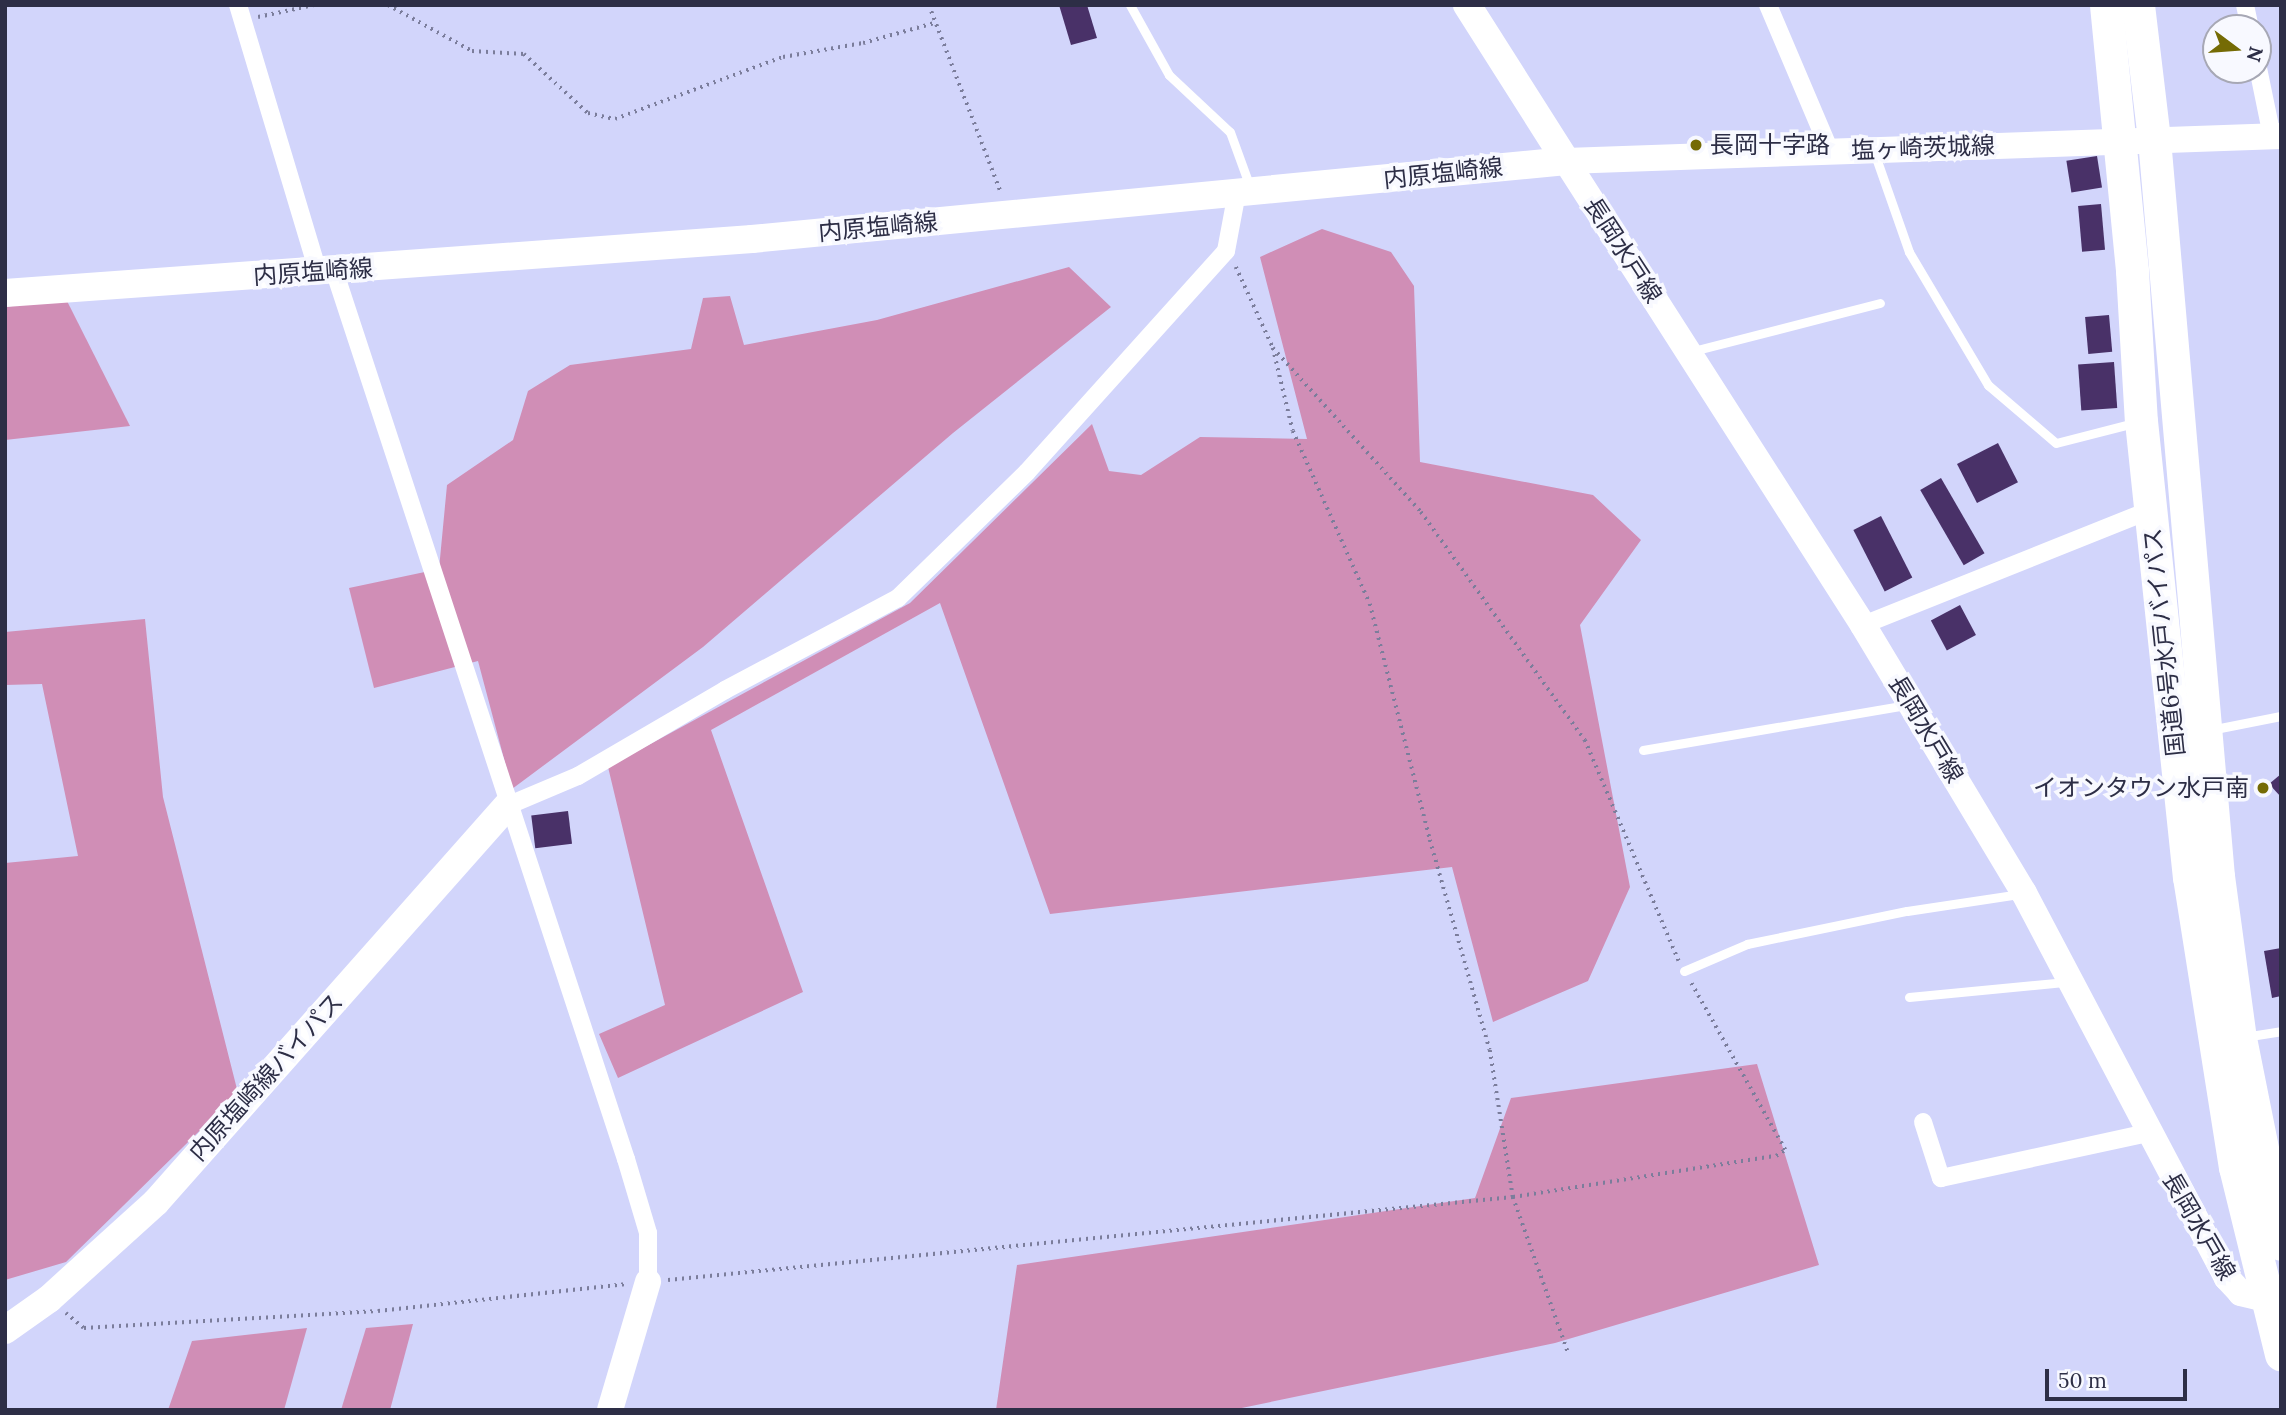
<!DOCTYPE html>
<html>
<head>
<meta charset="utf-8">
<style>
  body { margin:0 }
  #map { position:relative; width:2286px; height:1415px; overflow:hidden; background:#d2d5fb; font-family:Lora,"Noto Sans JP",serif }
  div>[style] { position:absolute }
  .forest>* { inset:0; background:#d08eb6 }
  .building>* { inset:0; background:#493168; transform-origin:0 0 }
  .path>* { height:3.5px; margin-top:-1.75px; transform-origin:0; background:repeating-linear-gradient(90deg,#7b7d9b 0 2px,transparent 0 7px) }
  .lane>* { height:9px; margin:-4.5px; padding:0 4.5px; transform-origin:4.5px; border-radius:4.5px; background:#fff }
  .street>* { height:18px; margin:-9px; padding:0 9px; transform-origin:9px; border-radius:9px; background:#fff }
  .secondary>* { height:26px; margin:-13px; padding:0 13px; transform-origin:13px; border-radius:13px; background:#fff }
  .primary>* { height:28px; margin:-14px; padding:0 14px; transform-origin:14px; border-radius:14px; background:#fff }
  .highway>* { height:33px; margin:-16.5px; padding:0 16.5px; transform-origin:16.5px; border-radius:16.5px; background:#fff }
  .dots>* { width:19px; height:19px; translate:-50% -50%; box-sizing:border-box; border:4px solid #f8f9ff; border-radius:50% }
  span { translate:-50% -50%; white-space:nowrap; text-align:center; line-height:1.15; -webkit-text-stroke:7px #f8f9ff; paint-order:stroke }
  .poi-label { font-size:24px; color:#2d2e46 }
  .left { translate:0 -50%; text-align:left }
  .right { translate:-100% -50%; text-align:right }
  .street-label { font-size:24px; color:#2d2e46 }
  .frame { position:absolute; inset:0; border:7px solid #2d2e46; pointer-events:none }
  .north { position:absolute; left:2202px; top:14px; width:70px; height:70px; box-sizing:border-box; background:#f8f9ff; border:2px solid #a7a8b5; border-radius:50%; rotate:106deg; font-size:19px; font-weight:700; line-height:28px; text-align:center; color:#2d2e46 }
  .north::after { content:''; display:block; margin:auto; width:24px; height:32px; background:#756b05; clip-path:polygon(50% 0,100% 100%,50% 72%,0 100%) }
  .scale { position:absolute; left:2045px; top:1369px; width:142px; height:32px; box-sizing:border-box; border:4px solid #2d2e46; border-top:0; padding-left:9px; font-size:21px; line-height:24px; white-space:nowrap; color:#2d2e46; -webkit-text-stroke:5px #f8f9ff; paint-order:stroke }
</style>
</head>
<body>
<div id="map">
  <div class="forest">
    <div style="clip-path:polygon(1322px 229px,1391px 252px,1414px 286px,1420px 462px,1593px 495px,1641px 540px,1580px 625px,1630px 887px,1588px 981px,1493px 1022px,1452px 867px,1050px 914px,940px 603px,711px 730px,803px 992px,618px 1078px,599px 1034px,665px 1005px,608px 767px,910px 603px,1092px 424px,1109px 471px,1141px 475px,1200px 437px,1307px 439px,1260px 257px)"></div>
    <div style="clip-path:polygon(1069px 267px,1111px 307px,953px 433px,703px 647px,512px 789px,478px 661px,374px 688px,349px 588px,439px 569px,447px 485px,513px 440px,528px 391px,570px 365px,691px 349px,703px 298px,730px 296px,744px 345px,877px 320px)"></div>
    <div style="clip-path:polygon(66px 299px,130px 426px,5px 440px,5px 307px)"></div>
    <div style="clip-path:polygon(145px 619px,163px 797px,238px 1093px,66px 1262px,5px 1280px,5px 863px,78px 856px,42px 684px,5px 685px,5px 632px)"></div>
    <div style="clip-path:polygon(1757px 1064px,1819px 1265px,1555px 1343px,1232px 1410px,996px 1410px,1017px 1265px,1475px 1198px,1511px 1098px)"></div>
    <div style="clip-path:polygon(413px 1324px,390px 1410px,341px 1410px,366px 1328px)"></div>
    <div style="clip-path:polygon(307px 1328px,284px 1410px,168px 1410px,192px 1341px)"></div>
  </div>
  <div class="building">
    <div style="clip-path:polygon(1059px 5px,1087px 5px,1097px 38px,1071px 45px)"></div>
    <div style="left:2097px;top:156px;width:32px;height:31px;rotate:81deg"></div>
    <div style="left:2101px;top:204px;width:46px;height:23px;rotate:85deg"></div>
    <div style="left:2109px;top:315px;width:37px;height:24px;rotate:85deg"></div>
    <div style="left:2114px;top:362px;width:46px;height:36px;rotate:86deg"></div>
    <div style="left:1998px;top:443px;width:44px;height:46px;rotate:63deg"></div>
    <div style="left:1941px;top:478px;width:87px;height:24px;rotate:60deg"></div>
    <div style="left:1881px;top:516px;width:69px;height:31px;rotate:63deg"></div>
    <div style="left:1960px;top:605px;width:34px;height:33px;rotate:62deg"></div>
    <div style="clip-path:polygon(2281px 774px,2281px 797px,2269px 784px)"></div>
    <div style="left:568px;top:811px;width:33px;height:37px;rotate:83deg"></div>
    <div style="clip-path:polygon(2281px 948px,2281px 996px,2272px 998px,2264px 951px)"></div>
  </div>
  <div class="path">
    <div style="left:388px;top:5px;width:96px;rotate:28.7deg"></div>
    <div style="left:472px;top:51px;width:52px;rotate:3.3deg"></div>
    <div style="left:524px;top:54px;width:87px;rotate:42.7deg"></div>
    <div style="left:588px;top:113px;width:28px;rotate:13deg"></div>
    <div style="left:615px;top:119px;width:179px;rotate:-20.3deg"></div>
    <div style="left:783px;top:57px;width:81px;rotate:-9.9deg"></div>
    <div style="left:863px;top:43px;width:74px;rotate:-15.7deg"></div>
    <div style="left:929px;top:5px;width:201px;rotate:69deg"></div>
    <div style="left:258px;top:17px;width:57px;rotate:-12.1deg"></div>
    <div style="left:1236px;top:267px;width:89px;rotate:65.4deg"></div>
    <div style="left:1273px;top:348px;width:85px;rotate:76.5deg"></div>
    <div style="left:1293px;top:431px;width:189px;rotate:66deg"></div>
    <div style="left:1370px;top:604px;width:244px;rotate:75.7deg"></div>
    <div style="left:1430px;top:840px;width:218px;rotate:74.1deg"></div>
    <div style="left:1490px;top:1050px;width:149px;rotate:81.1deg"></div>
    <div style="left:1513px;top:1197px;width:164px;rotate:70.5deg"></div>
    <div style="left:1273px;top:348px;width:221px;rotate:47.9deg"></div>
    <div style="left:1421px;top:512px;width:281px;rotate:54.3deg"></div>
    <div style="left:1585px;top:740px;width:240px;rotate:67deg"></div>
    <div style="left:668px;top:1280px;width:849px;rotate:-5.61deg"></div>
    <div style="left:1513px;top:1197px;width:266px;rotate:-8.9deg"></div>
    <div style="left:1776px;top:1156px;width:11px;rotate:-34deg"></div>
    <div style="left:1785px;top:1150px;width:192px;rotate:-119.4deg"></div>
    <div style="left:66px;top:1313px;width:23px;rotate:40deg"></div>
    <div style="left:84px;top:1328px;width:294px;rotate:-3.3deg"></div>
    <div style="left:378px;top:1311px;width:248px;rotate:-6.2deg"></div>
  </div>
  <div class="lane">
    <div style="left:1130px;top:5px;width:80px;rotate:60.9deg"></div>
    <div style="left:1169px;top:75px;width:83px;rotate:43.1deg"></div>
    <div style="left:1230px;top:132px;width:59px;rotate:70deg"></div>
    <div style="left:1874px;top:152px;width:106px;rotate:70.7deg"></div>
    <div style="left:1909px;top:252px;width:155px;rotate:59.3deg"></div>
    <div style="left:1988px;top:385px;width:89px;rotate:40.5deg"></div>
    <div style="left:2056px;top:443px;width:81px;rotate:-14.4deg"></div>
    <div style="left:1693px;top:351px;width:193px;rotate:-14.4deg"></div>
    <div style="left:2210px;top:730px;width:72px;rotate:-11.2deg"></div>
    <div style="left:1643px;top:750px;width:268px;rotate:-9.7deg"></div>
    <div style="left:1684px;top:971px;width:69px;rotate:-23.2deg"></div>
    <div style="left:1747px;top:944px;width:163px;rotate:-11.7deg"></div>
    <div style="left:1907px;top:911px;width:113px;rotate:-8.6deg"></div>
    <div style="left:1909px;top:997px;width:158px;rotate:-5.5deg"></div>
    <div style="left:2244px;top:1037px;width:37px;rotate:-9deg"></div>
  </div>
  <div class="street">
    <div style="left:238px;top:5px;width:279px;rotate:73.3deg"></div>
    <div style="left:1768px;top:5px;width:159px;rotate:67deg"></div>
    <div style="left:2245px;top:5px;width:24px;rotate:78deg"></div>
    <div style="left:2258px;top:68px;width:69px;rotate:78.4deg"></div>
    <div style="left:334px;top:270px;width:936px;rotate:71.82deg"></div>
    <div style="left:626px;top:1159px;width:77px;rotate:73.4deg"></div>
    <div style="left:648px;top:1233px;width:49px;rotate:90deg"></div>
    <div style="left:1863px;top:625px;width:309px;rotate:-21.8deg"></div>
    <div style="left:507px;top:806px;width:77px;rotate:-22.9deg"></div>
    <div style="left:578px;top:776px;width:170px;rotate:-30.3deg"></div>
    <div style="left:725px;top:690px;width:196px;rotate:-28deg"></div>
    <div style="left:898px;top:598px;width:180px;rotate:-44.3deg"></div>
    <div style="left:1027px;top:472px;width:297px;rotate:-48deg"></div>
    <div style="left:1226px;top:251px;width:60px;rotate:-79.4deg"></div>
    <div style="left:1923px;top:1122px;width:59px;rotate:72.2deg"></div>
    <div style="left:1941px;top:1178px;width:212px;rotate:-12.3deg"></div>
  </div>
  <div class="secondary">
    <div style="left:2266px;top:1299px;width:26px;rotate:-167deg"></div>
    <div style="left:2241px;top:1293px;width:21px;rotate:-133deg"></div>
    <div style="left:2227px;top:1278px;width:435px;rotate:-117.8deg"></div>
    <div style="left:2024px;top:893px;width:313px;rotate:-121deg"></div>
    <div style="left:1863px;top:625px;width:551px;rotate:-122.62deg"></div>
    <div style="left:1566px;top:161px;width:715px;rotate:-2deg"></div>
    <div style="left:610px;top:1410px;width:134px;rotate:-73.5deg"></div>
  </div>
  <div class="primary">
    <div style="left:5px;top:293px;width:749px;rotate:-4.13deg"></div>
    <div style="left:752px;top:239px;width:818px;rotate:-5.47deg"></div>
    <div style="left:1566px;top:161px;width:185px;rotate:-122.4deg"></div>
    <div style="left:5px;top:1330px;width:54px;rotate:-35.2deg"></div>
    <div style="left:49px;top:1299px;width:144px;rotate:-42.2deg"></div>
    <div style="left:156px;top:1202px;width:529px;rotate:-48.45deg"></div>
  </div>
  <div class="highway">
    <div style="left:2106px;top:5px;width:267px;rotate:84.4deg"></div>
    <div style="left:2132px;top:271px;width:150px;rotate:86.6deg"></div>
    <div style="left:2141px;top:421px;width:459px;rotate:84deg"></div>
    <div style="left:2189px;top:877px;width:294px;rotate:81deg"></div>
    <div style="left:2235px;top:1167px;width:193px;rotate:76.2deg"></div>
    <div style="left:2138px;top:5px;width:135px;rotate:83.2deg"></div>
    <div style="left:2154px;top:139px;width:740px;rotate:85.04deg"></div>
    <div style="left:2218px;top:876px;width:163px;rotate:82.3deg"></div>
    <div style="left:2240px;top:1038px;width:210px;rotate:78.7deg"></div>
  </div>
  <div class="dots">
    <div style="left:1696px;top:145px;background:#756b05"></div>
    <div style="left:2263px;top:788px;background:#756b05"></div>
  </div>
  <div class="poi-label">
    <span class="left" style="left:1710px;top:145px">長岡十字路</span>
    <span class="right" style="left:2249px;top:788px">イオンタウン水戸南</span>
  </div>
  <div class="street-label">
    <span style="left:1923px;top:148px;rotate:-2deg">塩ヶ崎茨城線</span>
    <span style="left:1443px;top:173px;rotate:-6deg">内原塩崎線</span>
    <span style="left:878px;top:227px;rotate:-5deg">内原塩崎線</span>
    <span style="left:1623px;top:250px;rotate:57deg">長岡水戸線</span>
    <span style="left:313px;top:272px;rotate:-4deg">内原塩崎線</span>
    <span style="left:2164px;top:642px;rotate:-96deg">国道6号水戸バイパス</span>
    <span style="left:1926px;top:729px;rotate:59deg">長岡水戸線</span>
    <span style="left:266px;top:1077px;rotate:-48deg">内原塩崎線バイパス</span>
    <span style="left:2199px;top:1226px;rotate:60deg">長岡水戸線</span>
  </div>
  <div class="frame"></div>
  <div class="north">N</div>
  <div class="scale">50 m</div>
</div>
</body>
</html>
